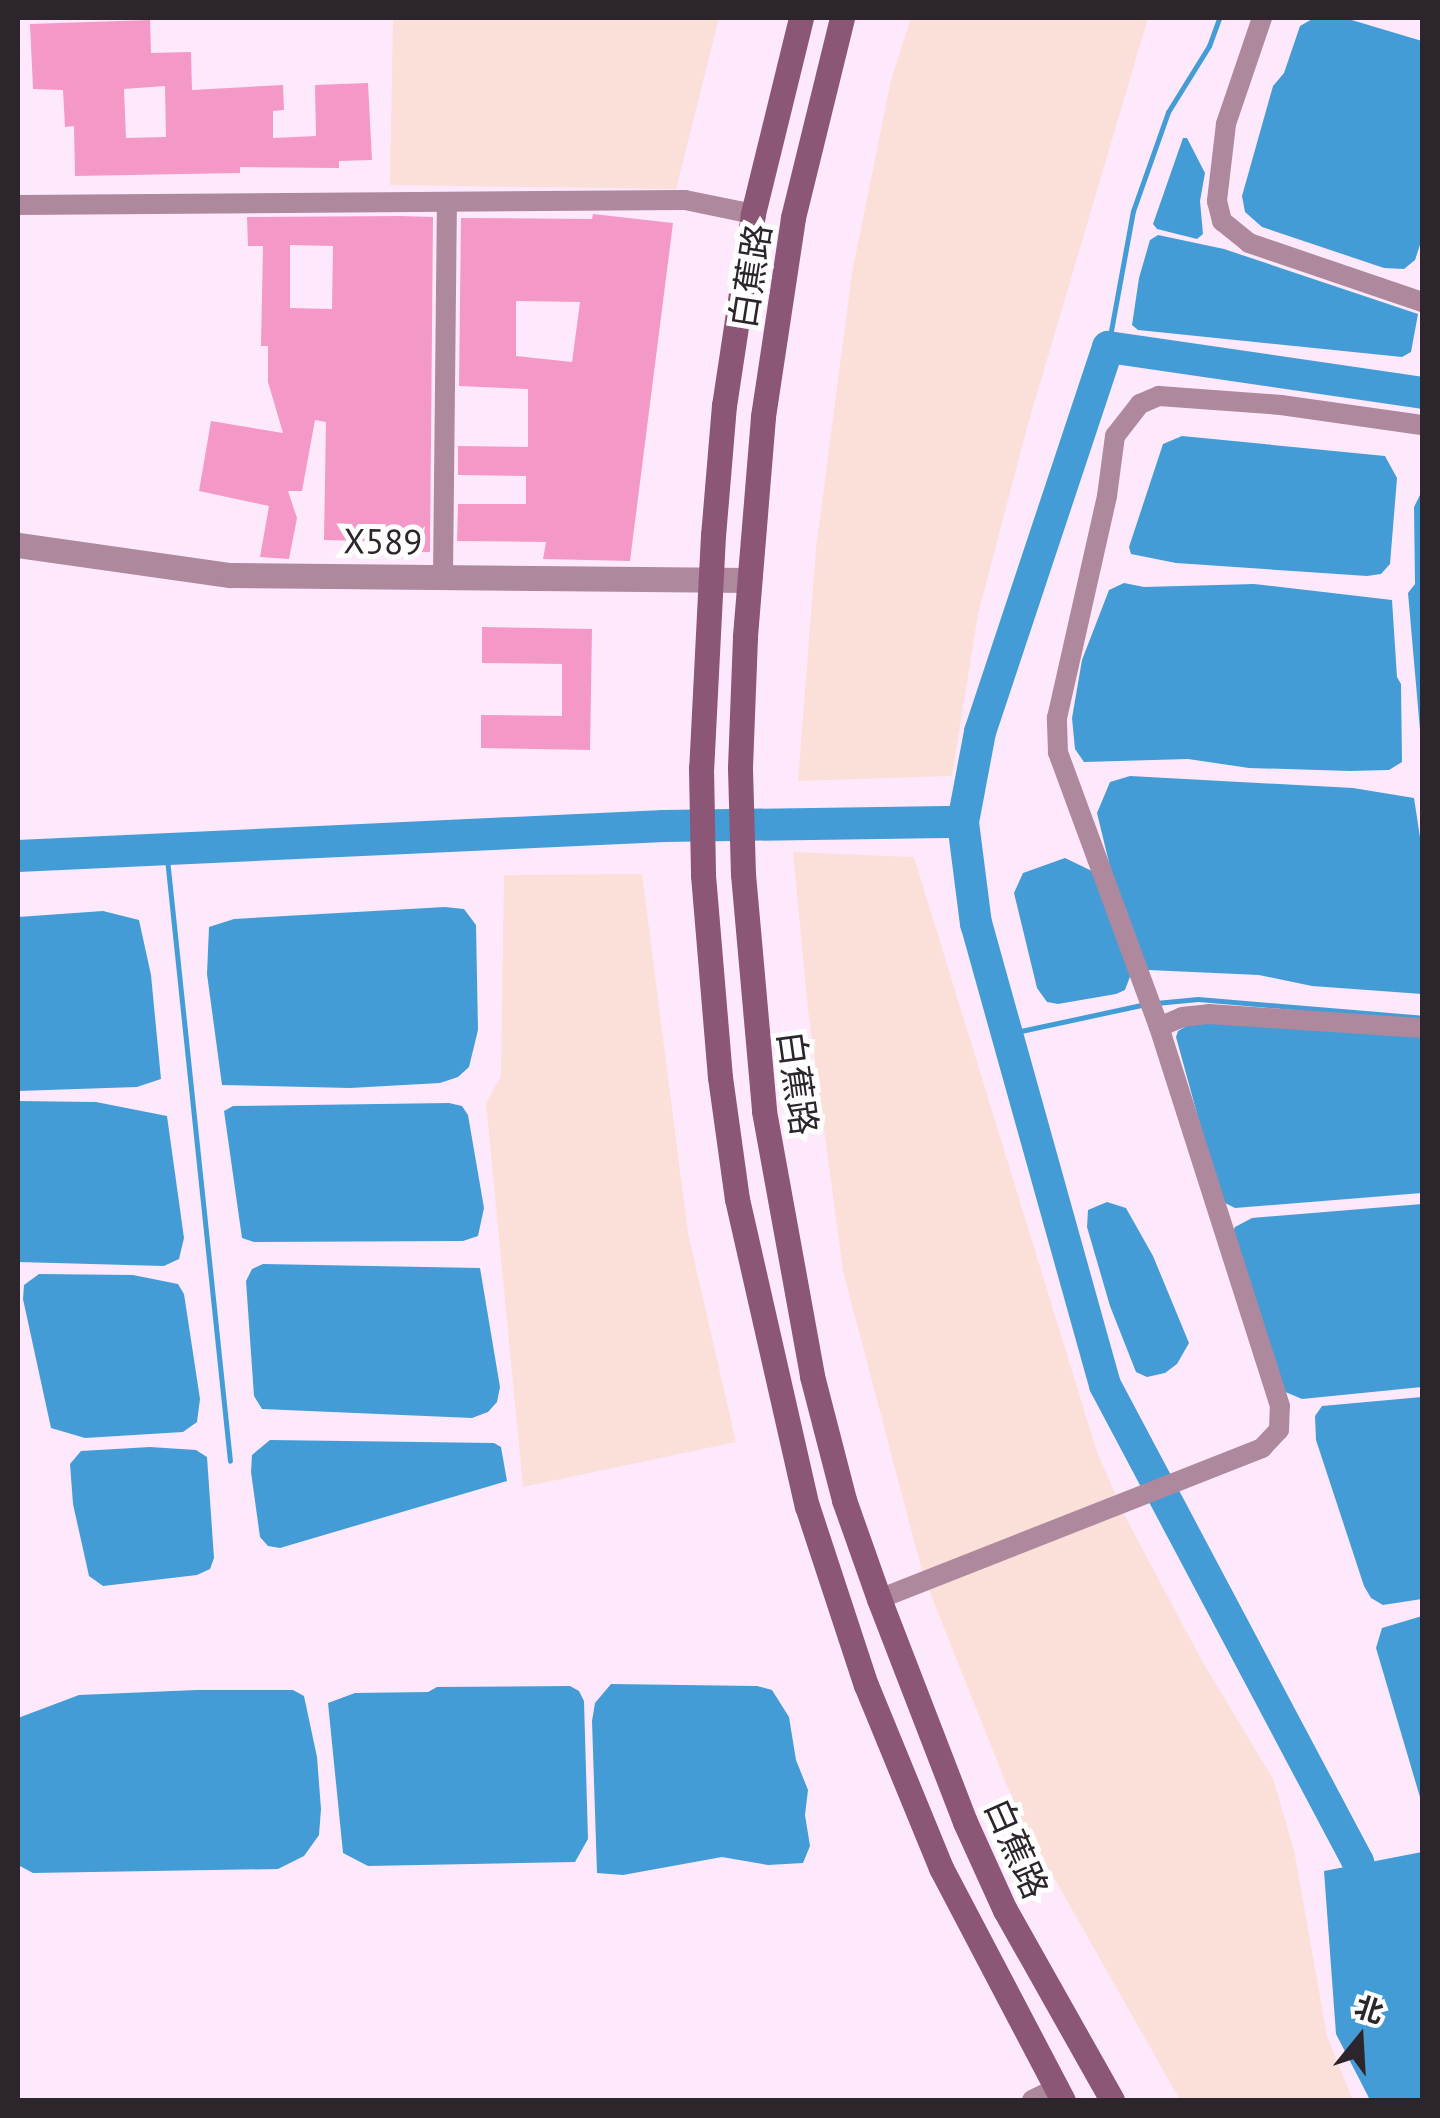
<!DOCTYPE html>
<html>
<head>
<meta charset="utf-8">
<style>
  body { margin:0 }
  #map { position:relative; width:1440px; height:2118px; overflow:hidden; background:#fee9fc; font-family:"PT Sans","Noto Sans SC",sans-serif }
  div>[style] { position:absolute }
  .industrial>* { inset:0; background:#fae0d9 }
  .water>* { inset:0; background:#449cd7 }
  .stream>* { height:5px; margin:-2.5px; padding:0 2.5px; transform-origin:2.5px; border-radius:2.5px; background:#449cd7 }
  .river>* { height:32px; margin:-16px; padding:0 16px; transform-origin:16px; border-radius:16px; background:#449cd7 }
  .building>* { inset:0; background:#f499c7 }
  .minor>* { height:20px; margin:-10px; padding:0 10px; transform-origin:10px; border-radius:10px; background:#ae889d }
  .tertiary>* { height:25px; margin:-12.5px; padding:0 12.5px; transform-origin:12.5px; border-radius:12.5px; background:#ae889d }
  .secondary>* { height:25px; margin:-12.5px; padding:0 12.5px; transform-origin:12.5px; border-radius:12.5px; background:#8c5676 }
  span { translate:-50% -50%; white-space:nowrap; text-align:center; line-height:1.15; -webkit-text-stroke:10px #fefefe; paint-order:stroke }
  .street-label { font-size:35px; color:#2c252c }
  .frame { position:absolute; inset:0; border:20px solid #2c252c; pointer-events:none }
  .north { position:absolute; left:1310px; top:1988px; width:100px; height:100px; -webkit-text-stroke:8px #fefefe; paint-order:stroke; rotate:18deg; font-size:28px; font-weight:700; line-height:40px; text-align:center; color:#2c252c }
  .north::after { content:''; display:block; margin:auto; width:35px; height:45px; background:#2c252c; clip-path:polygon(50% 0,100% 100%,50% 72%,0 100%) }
</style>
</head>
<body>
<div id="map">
  <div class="industrial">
    <div style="clip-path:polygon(393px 18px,719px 18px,676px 189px,390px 185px)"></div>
    <div style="clip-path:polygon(911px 18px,1148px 18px,1028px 424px,978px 614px,952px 776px,798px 781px,816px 549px,852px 273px,891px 80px)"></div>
    <div style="clip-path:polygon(793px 852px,914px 857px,1097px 1452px,1126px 1518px,1202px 1661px,1273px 1779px,1294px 1850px,1327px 2036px,1353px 2100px,1180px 2100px,1019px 1816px,923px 1575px,843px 1271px,808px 1010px)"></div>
    <div style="clip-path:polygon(642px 874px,688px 1233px,736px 1442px,523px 1487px,486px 1103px,501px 1076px,504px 875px)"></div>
  </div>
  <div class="water">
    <div style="clip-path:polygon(1314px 18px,1345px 18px,1422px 41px,1422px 239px,1415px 260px,1404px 269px,1384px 268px,1262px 227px,1245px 212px,1242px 196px,1273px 86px,1284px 73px,1300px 26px)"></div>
    <div style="clip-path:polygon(1183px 138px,1187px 138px,1205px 173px,1200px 201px,1203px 234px,1197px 239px,1157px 229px,1153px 224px)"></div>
    <div style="clip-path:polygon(1158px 235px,1224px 249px,1418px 314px,1411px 352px,1402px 357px,1138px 330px,1132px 325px,1139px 278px,1150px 240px)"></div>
    <div style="clip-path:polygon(1182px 436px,1385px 456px,1397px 478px,1390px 564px,1381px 574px,1367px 576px,1176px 563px,1131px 554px,1129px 547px,1163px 444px)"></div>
    <div style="clip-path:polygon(1422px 491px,1422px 753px,1408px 593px,1415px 584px,1414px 507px)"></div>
    <div style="clip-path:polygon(1124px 583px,1144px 587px,1254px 584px,1392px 600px,1397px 677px,1401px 684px,1402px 762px,1389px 770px,1350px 771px,1249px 768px,1188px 759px,1084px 762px,1075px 749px,1072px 718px,1082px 660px,1109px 590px)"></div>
    <div style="clip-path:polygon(1130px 776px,1353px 788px,1414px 798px,1422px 850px,1422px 994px,1312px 986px,1259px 975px,1148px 970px,1112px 875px,1097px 813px,1110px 782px)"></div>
    <div style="clip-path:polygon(1065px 858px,1092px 871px,1131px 974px,1125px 990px,1116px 994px,1058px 1004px,1047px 1002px,1037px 988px,1014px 893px,1023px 873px)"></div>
    <div style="clip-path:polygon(445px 907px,464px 909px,476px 925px,478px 1030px,469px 1067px,458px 1077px,440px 1083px,350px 1088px,222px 1085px,207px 974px,209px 927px,234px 919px)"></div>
    <div style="clip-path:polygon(103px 911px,139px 920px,151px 975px,161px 1079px,137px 1087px,18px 1091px,18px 917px)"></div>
    <div style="clip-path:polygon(1211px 1022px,1422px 1037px,1422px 1193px,1235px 1208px,1221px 1201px,1176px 1037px,1178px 1031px,1190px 1024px)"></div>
    <div style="clip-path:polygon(18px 1101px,96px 1102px,167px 1116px,184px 1238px,179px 1259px,164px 1266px,18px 1262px)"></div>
    <div style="clip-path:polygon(449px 1103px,462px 1106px,468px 1115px,484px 1208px,478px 1236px,463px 1241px,254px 1242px,242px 1238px,224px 1111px,233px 1106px)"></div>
    <div style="clip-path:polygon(1107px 1202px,1126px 1208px,1153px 1256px,1189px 1343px,1177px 1364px,1165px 1373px,1147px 1377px,1136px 1372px,1110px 1306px,1087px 1227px,1088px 1210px)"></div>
    <div style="clip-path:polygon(1422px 1204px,1422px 1387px,1302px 1399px,1283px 1391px,1231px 1236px,1235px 1227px,1252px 1218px)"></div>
    <div style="clip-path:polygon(263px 1264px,480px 1268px,500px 1387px,497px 1402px,488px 1412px,472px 1418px,262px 1409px,254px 1396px,246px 1281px,252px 1269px)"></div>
    <div style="clip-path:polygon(39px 1274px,133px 1275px,178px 1284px,184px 1294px,200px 1399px,197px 1422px,183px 1432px,85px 1438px,51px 1428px,23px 1299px,24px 1285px)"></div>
    <div style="clip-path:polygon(1422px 1397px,1422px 1599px,1383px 1605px,1371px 1598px,1364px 1586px,1316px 1440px,1315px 1416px,1322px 1406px)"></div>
    <div style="clip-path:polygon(270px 1440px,494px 1443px,501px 1447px,507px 1481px,280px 1548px,268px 1546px,260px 1537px,251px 1472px,252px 1455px)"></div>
    <div style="clip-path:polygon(150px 1447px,196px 1450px,207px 1457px,214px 1558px,210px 1569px,197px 1575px,103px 1586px,89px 1576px,73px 1504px,70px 1464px,81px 1451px)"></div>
    <div style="clip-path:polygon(1422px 1616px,1422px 1804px,1376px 1648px,1382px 1628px)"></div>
    <div style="clip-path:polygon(611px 1684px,757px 1686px,772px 1690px,789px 1717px,796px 1760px,808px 1790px,805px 1815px,810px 1846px,803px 1863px,768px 1865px,722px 1857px,623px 1875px,597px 1873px,592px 1721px,595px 1703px)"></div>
    <div style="clip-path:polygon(437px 1687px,570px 1686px,579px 1691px,584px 1701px,588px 1839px,575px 1862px,368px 1866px,343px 1853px,328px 1703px,355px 1693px,428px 1692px)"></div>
    <div style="clip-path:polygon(196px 1690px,293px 1690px,304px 1696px,317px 1757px,321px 1809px,319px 1835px,304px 1856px,278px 1869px,33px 1873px,18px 1865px,18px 1718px,79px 1695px)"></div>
    <div style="clip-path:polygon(1422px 1852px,1422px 2100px,1370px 2100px,1336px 2034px,1324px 1871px)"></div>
  </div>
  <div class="stream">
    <div style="left:1108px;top:347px;width:138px;rotate:-79.6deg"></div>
    <div style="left:1133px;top:211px;width:105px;rotate:-70.5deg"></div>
    <div style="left:1168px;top:112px;width:78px;rotate:-58.2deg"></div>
    <div style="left:1209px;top:46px;width:30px;rotate:-70deg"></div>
    <div style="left:166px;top:849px;width:615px;rotate:84.03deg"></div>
    <div style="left:1156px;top:1003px;width:42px;rotate:-5.4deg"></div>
    <div style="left:1198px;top:999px;width:225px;rotate:4.8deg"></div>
    <div style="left:1007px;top:1034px;width:142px;rotate:-12.2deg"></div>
  </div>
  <div class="river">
    <div style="left:18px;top:856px;width:647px;rotate:-2.66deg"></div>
    <div style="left:664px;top:826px;width:299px;rotate:-0.8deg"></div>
    <div style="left:1368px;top:1905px;width:44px;rotate:-103.1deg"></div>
    <div style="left:1358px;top:1862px;width:540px;rotate:-117.94deg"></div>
    <div style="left:1105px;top:1385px;width:479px;rotate:-105.6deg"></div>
    <div style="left:976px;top:924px;width:103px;rotate:-97.3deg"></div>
    <div style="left:963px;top:822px;width:92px;rotate:-79.3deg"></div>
    <div style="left:980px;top:732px;width:406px;rotate:-71.6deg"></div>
    <div style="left:1108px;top:347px;width:317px;rotate:8.3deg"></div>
  </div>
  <div class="building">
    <div style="clip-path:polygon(evenodd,150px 20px,151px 53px,191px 52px,192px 90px,283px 85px,284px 110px,273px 111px,273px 138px,316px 136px,315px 85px,368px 83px,372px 160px,339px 161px,339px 168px,240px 167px,240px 173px,75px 176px,74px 126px,65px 127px,63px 90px,33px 89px,30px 24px,150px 20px,165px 86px,166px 137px,126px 138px,124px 89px,165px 86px)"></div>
    <div style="clip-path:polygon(evenodd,593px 214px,673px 223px,630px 561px,543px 559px,546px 542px,457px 541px,458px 504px,526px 504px,526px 476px,458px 475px,458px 446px,528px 447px,528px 389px,459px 386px,461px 218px,592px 219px,593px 214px,516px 301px,580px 302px,572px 362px,516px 356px,516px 301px)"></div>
    <div style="clip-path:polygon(evenodd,400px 216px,433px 217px,430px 552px,404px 552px,404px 542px,324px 540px,326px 422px,315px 420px,302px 491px,288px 491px,297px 518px,289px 559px,260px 557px,269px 506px,199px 491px,211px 421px,283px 433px,268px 382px,268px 346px,261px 346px,263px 246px,248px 246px,247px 217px,400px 216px,290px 245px,333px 246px,332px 309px,290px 308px,290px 245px)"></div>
    <div style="clip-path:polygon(482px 627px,592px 629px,590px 750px,481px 748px,481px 715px,562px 716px,562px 664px,482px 663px)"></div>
  </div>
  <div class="minor">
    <div style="left:1262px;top:18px;width:112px;rotate:108.8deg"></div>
    <div style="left:1226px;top:124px;width:78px;rotate:96.7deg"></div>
    <div style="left:1217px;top:201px;width:21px;rotate:76deg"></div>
    <div style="left:1222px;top:221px;width:35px;rotate:39deg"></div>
    <div style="left:1249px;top:243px;width:183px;rotate:18.8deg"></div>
    <div style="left:18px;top:205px;width:667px;rotate:-0.43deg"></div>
    <div style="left:685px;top:200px;width:69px;rotate:11.6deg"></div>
    <div style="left:443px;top:577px;width:375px;rotate:-89.4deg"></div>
    <div style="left:1159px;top:1027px;width:25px;rotate:-23deg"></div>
    <div style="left:1182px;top:1017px;width:27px;rotate:-6deg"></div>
    <div style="left:1209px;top:1014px;width:213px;rotate:3.8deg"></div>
    <div style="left:879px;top:1599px;width:412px;rotate:-21.5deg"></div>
    <div style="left:1262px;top:1448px;width:25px;rotate:-47deg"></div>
    <div style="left:1279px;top:1430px;width:24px;rotate:-88deg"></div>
    <div style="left:1280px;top:1406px;width:398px;rotate:-107.7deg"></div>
    <div style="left:1159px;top:1027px;width:293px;rotate:-110.2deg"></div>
    <div style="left:1058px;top:752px;width:34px;rotate:-92deg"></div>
    <div style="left:1057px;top:718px;width:228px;rotate:-77.3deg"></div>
    <div style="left:1107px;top:496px;width:61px;rotate:-82.4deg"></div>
    <div style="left:1115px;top:436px;width:41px;rotate:-52deg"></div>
    <div style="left:1140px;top:404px;width:21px;rotate:-23deg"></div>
    <div style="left:1159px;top:396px;width:122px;rotate:4.2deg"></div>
    <div style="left:1281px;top:405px;width:142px;rotate:8.1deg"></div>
    <div style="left:1032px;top:2100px;width:25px;rotate:-26deg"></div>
  </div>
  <div class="tertiary">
    <div style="left:18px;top:545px;width:214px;rotate:8.1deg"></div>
    <div style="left:230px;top:575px;width:519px;rotate:0.55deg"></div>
  </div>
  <div class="secondary">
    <div style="left:801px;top:18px;width:202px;rotate:103.8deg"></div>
    <div style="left:753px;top:214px;width:193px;rotate:98.6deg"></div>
    <div style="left:724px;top:405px;width:130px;rotate:94.8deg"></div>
    <div style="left:713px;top:535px;width:233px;rotate:92.9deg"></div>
    <div style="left:701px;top:768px;width:107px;rotate:88.9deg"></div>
    <div style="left:703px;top:875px;width:203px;rotate:85.2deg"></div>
    <div style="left:720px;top:1077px;width:123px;rotate:82.1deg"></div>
    <div style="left:737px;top:1199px;width:315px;rotate:77.2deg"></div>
    <div style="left:807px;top:1506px;width:188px;rotate:71.8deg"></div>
    <div style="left:866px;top:1685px;width:198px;rotate:67.7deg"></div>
    <div style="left:941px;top:1868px;width:262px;rotate:62.3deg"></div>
    <div style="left:842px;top:18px;width:206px;rotate:103.8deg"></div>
    <div style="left:793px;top:218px;width:201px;rotate:98.6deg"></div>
    <div style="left:763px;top:417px;width:221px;rotate:94.7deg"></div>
    <div style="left:745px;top:637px;width:131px;rotate:92.2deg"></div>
    <div style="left:740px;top:768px;width:106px;rotate:88.4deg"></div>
    <div style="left:743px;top:874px;width:238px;rotate:84.9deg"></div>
    <div style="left:764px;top:1111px;width:269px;rotate:79.7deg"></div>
    <div style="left:812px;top:1376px;width:128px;rotate:75.5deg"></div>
    <div style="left:844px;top:1500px;width:105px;rotate:70.5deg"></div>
    <div style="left:879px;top:1599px;width:239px;rotate:68.9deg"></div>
    <div style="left:965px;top:1822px;width:97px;rotate:65.6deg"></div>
    <div style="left:1005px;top:1910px;width:218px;rotate:60.6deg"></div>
  </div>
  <div class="street-label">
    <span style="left:750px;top:276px;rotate:-81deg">白蕉路</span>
    <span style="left:383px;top:541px;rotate:1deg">X589</span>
    <span style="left:798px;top:1083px;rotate:82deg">白蕉路</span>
    <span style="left:1017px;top:1848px;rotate:66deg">白蕉路</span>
  </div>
  <div class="frame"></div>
  <div class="north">北</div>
</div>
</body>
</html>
